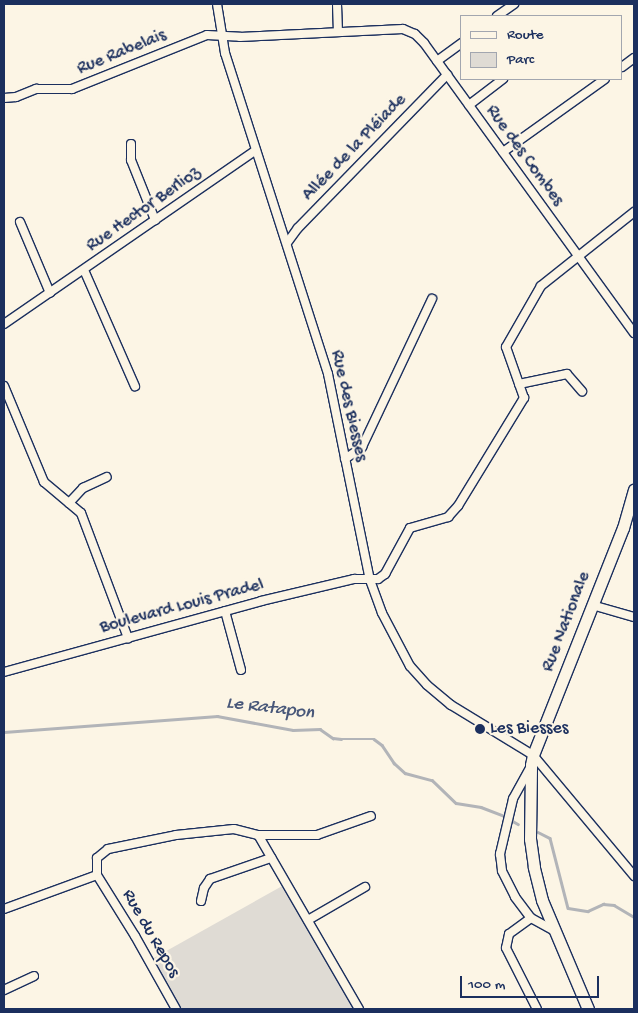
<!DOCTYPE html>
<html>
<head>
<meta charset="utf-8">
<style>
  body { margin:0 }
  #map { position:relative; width:638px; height:1013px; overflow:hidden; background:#fcf5e5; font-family:"Gochi Hand",sans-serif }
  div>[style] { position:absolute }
  .green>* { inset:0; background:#dfdbd4 }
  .stream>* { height:2.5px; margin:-1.25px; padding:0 1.25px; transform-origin:1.25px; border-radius:1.25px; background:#b2b4b8 }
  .roads { filter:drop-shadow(1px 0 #1b2f5e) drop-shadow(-1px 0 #1b2f5e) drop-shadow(0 1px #1b2f5e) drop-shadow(0 -1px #1b2f5e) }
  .street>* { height:8px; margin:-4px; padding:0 4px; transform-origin:4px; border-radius:4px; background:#fcf5e5 }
  .secondary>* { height:11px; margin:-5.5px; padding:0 5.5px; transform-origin:5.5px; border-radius:5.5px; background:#fcf5e5 }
  .dots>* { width:14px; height:14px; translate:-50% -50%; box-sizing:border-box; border:2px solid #fcf5e5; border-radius:50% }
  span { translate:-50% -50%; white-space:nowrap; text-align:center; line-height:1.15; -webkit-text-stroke:4.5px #fcf5e5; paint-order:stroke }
  .street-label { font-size:18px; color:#1b2f5e }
  .poi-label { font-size:18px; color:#1b2f5e }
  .left { translate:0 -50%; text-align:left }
  .water-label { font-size:19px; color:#485779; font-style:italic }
  .frame { position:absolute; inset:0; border:5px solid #1b2f5e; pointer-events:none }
  .legend { position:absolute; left:460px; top:15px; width:162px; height:65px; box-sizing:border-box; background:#fcf5e5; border:1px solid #a2a6af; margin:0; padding:6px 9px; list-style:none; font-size:15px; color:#1b2f5e }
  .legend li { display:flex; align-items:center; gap:10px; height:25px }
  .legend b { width:25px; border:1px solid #a2a6af }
  .scale { position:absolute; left:460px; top:976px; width:139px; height:22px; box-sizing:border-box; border:2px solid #1b2f5e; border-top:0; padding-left:6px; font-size:15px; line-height:18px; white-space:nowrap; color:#1b2f5e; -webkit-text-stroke:4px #fcf5e5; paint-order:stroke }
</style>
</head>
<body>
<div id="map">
  <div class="green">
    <div style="clip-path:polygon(284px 885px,355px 1009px,179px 1009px,152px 959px)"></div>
  </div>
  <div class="stream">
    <div style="left:4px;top:732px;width:214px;rotate:-4.3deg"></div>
    <div style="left:217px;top:716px;width:77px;rotate:10.4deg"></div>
    <div style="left:293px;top:730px;width:27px;rotate:-2deg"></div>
    <div style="left:320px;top:729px;width:16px;rotate:35deg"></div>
    <div style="left:333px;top:738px;width:8px;rotate:7deg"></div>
    <div style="left:341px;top:739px;width:33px"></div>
    <div style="left:374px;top:739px;width:10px;rotate:37deg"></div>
    <div style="left:382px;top:745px;width:22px;rotate:56deg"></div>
    <div style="left:394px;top:763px;width:15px;rotate:42deg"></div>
    <div style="left:405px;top:773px;width:28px;rotate:15deg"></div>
    <div style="left:432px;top:780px;width:33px;rotate:44deg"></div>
    <div style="left:456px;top:803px;width:25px;rotate:9deg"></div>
    <div style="left:481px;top:807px;width:25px;rotate:21deg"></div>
    <div style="left:511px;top:820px;width:8px;rotate:30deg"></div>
    <div style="left:538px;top:832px;width:13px;rotate:27deg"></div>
    <div style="left:550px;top:838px;width:72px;rotate:75.6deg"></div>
    <div style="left:568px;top:908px;width:20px;rotate:9deg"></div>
    <div style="left:588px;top:911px;width:17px;rotate:-25deg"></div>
    <div style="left:603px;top:904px;width:11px;rotate:5deg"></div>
    <div style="left:614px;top:905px;width:23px;rotate:31deg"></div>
  </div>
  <div class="roads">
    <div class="street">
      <div style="left:217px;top:4px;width:50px;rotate:80.7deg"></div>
      <div style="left:225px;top:53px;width:337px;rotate:72.2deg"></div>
      <div style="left:328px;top:374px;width:210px;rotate:78.5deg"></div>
      <div style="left:370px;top:580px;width:35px;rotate:70deg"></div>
      <div style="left:382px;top:613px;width:60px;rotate:62.2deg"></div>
      <div style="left:410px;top:666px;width:25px;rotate:48deg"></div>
      <div style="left:427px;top:685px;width:31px;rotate:40deg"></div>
      <div style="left:451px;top:705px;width:96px;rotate:31.4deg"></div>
      <div style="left:533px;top:755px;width:158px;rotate:50.1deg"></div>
      <div style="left:337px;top:4px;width:28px;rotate:88deg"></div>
      <div style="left:497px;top:16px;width:21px;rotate:-35deg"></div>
      <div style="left:437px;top:61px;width:31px;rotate:-36deg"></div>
      <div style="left:622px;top:67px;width:15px;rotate:-37deg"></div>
      <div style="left:4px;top:98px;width:12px;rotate:-5deg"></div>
      <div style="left:16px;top:97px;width:22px;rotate:-22deg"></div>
      <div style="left:36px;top:89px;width:36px"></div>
      <div style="left:72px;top:89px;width:145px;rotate:-21.8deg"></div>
      <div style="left:207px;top:35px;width:33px;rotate:3deg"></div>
      <div style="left:240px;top:37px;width:163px;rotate:-2.8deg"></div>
      <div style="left:403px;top:29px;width:13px;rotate:23deg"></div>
      <div style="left:415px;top:34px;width:13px;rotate:45deg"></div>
      <div style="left:424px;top:43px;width:358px;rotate:54.1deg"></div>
      <div style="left:469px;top:105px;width:43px;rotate:-37.4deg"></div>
      <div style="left:131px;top:144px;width:16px;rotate:90deg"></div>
      <div style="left:131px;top:160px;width:65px;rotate:68.2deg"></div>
      <div style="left:503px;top:152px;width:125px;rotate:-35.6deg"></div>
      <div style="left:20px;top:222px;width:77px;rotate:67.1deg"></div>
      <div style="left:287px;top:243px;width:19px;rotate:-54deg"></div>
      <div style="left:298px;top:228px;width:214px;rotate:-45.8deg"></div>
      <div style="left:84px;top:270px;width:127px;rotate:66.3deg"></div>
      <div style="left:4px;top:324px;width:305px;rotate:-34.6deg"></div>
      <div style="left:519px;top:384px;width:49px;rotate:-11.8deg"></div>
      <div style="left:567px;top:374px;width:23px;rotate:49deg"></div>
      <div style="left:4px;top:386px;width:104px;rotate:67.4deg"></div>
      <div style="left:44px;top:482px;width:48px;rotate:40deg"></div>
      <div style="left:81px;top:513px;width:134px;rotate:69.4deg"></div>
      <div style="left:345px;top:459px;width:21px;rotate:-35deg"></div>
      <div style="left:362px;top:447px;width:164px;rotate:-64.7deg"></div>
      <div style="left:69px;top:503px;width:21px;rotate:-47deg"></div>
      <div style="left:83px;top:488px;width:26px;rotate:-25deg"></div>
      <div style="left:592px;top:605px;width:44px;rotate:15.9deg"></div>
      <div style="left:225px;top:611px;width:61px;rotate:74.8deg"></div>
      <div style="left:4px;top:672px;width:267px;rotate:-15.4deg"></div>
      <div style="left:261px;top:601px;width:96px;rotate:-13.3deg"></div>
      <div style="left:354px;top:579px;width:24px"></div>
      <div style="left:378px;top:579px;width:9px;rotate:-36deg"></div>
      <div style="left:385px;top:574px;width:52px;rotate:-61.5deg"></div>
      <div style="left:410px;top:528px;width:40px;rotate:-16deg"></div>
      <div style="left:448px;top:517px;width:15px;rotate:-48deg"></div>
      <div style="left:458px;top:506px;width:127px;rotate:-58.6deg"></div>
      <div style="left:524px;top:398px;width:54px;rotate:-109.4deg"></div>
      <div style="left:506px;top:347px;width:70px;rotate:-60.2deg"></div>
      <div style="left:541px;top:286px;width:119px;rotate:-38.5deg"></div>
      <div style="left:530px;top:768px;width:35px;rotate:119deg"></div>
      <div style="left:513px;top:799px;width:57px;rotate:103.3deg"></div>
      <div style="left:500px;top:854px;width:17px;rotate:83deg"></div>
      <div style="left:502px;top:871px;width:29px;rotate:63deg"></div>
      <div style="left:515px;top:897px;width:26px;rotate:53deg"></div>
      <div style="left:531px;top:918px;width:26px;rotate:29deg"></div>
      <div style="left:97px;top:875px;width:17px;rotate:-90deg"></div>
      <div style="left:97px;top:858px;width:14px;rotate:-39deg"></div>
      <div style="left:108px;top:849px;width:69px;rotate:-11.6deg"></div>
      <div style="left:176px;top:835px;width:58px;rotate:-5.9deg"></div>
      <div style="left:234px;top:829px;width:25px;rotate:14deg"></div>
      <div style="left:97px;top:875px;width:72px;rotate:58.1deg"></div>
      <div style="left:135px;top:936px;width:84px;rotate:60.7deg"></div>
      <div style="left:201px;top:901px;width:13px;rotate:-77deg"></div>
      <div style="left:204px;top:888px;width:11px;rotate:-56deg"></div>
      <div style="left:210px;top:879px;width:65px;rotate:-19deg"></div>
      <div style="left:4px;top:909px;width:99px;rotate:-20.1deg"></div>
      <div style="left:531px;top:918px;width:27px;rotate:144deg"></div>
      <div style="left:509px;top:934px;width:14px;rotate:102deg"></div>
      <div style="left:506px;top:948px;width:68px;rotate:63.1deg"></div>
      <div style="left:308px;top:920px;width:66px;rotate:-30.1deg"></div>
      <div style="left:4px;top:990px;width:33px;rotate:-25deg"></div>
      <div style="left:359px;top:1009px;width:201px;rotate:-120.1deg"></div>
      <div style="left:258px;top:835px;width:59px"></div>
      <div style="left:317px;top:835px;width:57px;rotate:-19.4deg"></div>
    </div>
    <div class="secondary">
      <div style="left:588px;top:1009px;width:118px;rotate:-112.9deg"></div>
      <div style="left:542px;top:900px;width:34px;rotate:-104deg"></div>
      <div style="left:534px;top:867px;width:28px;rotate:-98deg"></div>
      <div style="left:530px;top:839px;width:74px;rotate:-89.2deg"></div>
      <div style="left:531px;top:765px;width:10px;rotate:-79deg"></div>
      <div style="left:533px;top:755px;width:244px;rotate:-68.4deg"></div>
      <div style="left:623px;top:528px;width:40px;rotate:-74deg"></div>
    </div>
  </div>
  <div class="dots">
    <div style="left:480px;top:729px;background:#1b2f5e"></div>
  </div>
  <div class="street-label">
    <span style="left:122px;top:53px;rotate:-22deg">Rue Rabelais</span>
    <span style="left:355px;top:148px;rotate:-46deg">Allée de la Pléiade</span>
    <span style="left:524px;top:156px;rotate:54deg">Rue des Combes</span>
    <span style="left:144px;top:210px;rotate:-35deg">Rue Hector Berlioz</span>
    <span style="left:348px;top:406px;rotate:77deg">Rue des Biesses</span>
    <span style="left:182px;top:607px;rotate:-15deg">Boulevard Louis Pradel</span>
    <span style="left:567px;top:622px;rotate:-69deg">Rue Nationale</span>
    <span style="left:150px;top:934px;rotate:60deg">Rue du Repos</span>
  </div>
  <div class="poi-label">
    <span class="left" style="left:490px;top:729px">Les Biesses</span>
  </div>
  <div class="water-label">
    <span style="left:270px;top:709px;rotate:7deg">Le Ratapon</span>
  </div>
  <div class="frame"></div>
  <ul class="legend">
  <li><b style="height:6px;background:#fcf5e5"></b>Route</li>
  <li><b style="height:14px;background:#dfdbd4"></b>Parc</li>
  </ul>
  <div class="scale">100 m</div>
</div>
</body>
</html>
